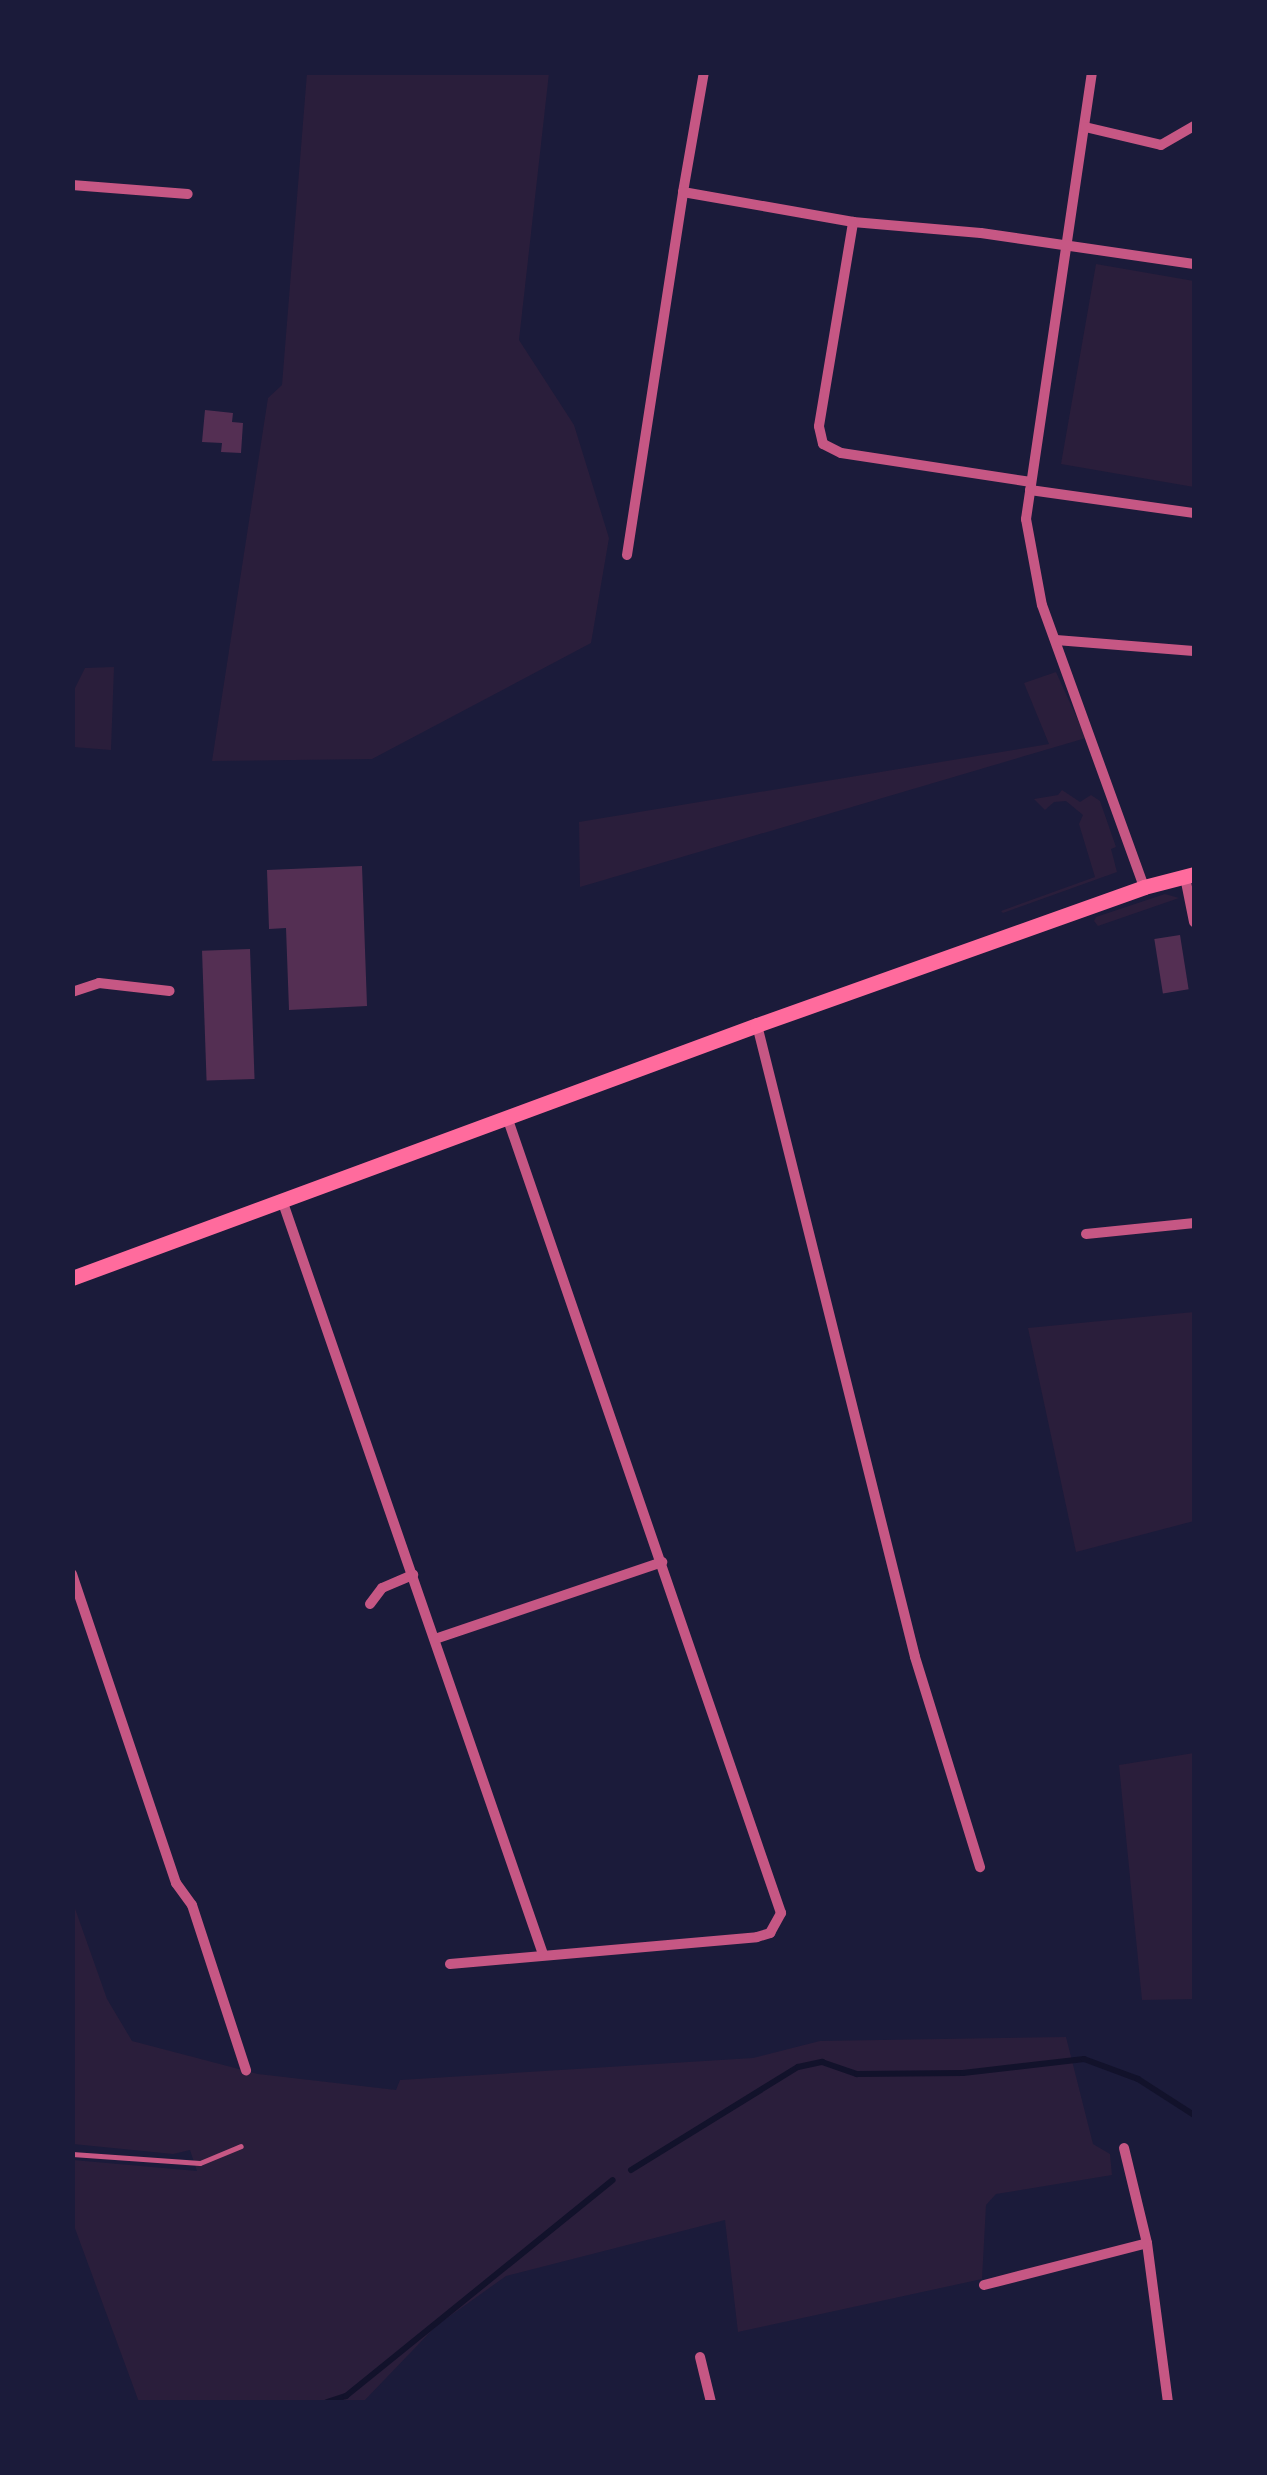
<!DOCTYPE html>
<html>
<head>
<meta charset="utf-8">
<style>
  body { margin:0 }
  #map { position:relative; width:1267px; height:2475px; overflow:hidden; background:#1b1b3a; font-family:"Fira Sans Condensed",sans-serif }
  div>[style] { position:absolute }
  .green>* { inset:0; background:#2a1e3b }
  .stream>* { height:6px; margin:-3px; padding:0 3px; transform-origin:3px; border-radius:3px; background:#12122b }
  .building>* { inset:0; background:#542f53; transform-origin:0 0 }
  .service>* { height:5px; margin:-2.5px; padding:0 2.5px; transform-origin:2.5px; border-radius:2.5px; background:#c65784 }
  .minor>* { height:10px; margin:-5px; padding:0 5px; transform-origin:5px; border-radius:5px; background:#c65784 }
  .secondary>* { height:15px; margin:-7.5px; padding:0 7.5px; transform-origin:7.5px; border-radius:7.5px; background:#ff6b9d }
  span { translate:-50% -50%; white-space:nowrap; text-align:center; line-height:1.15; -webkit-text-stroke:10px #1b1b3a; paint-order:stroke }
  .frame { position:absolute; inset:0; border:75px solid #1b1b3a; pointer-events:none }
</style>
</head>
<body>
<div id="map">
  <div class="green">
    <div style="clip-path:polygon(307px 73px,549px 73px,519px 340px,574px 425px,609px 538px,591px 643px,372px 759px,212px 761px,268px 398px,282px 385px)"></div>
    <div style="clip-path:polygon(1096px 264px,1194px 281px,1194px 487px,1061px 464px)"></div>
    <div style="clip-path:polygon(114px 667px,111px 750px,73px 747px,73px 692px,85px 668px)"></div>
    <div style="clip-path:polygon(1056px 672px,1086px 738px,580px 887px,579px 822px,1049px 744px,1024px 683px)"></div>
    <div style="clip-path:polygon(1062px 790px,1080px 802px,1091px 795px,1100px 801px,1116px 847px,1111px 849px,1117px 872px,1003px 913px,1001px 911px,1095px 877px,1079px 824px,1083px 815px,1066px 801px,1054px 802px,1045px 810px,1034px 799px,1058px 795px)"></div>
    <div style="clip-path:polygon(1165px 894px,1179px 898px,1098px 926px,1094px 921px,1096px 917px)"></div>
    <div style="clip-path:polygon(1194px 1312px,1194px 1521px,1076px 1552px,1028px 1328px)"></div>
    <div style="clip-path:polygon(1194px 1753px,1194px 1999px,1142px 2000px,1119px 1765px)"></div>
    <div style="clip-path:polygon(72px 1900px,107px 1999px,132px 2041px,258px 2074px,396px 2090px,400px 2080px,753px 2058px,820px 2041px,1066px 2037px,1093px 2144px,1110px 2154px,1112px 2175px,996px 2194px,986px 2205px,982px 2279px,738px 2332px,725px 2220px,506px 2276px,436px 2326px,363px 2402px,139px 2402px,73px 2223px,73px 2160px,197px 2171px,190px 2150px,173px 2154px,73px 2144px)"></div>
  </div>
  <div class="stream">
    <div style="left:631px;top:2170px;width:196px;rotate:-31.7deg"></div>
    <div style="left:798px;top:2067px;width:25px;rotate:-12deg"></div>
    <div style="left:822px;top:2062px;width:37px;rotate:19deg"></div>
    <div style="left:857px;top:2074px;width:106px;rotate:-0.5deg"></div>
    <div style="left:963px;top:2073px;width:122px;rotate:-6.6deg"></div>
    <div style="left:1084px;top:2059px;width:58px;rotate:20.3deg"></div>
    <div style="left:1138px;top:2079px;width:67px;rotate:32.7deg"></div>
    <div style="left:327px;top:2402px;width:20px;rotate:-18deg"></div>
    <div style="left:346px;top:2396px;width:343px;rotate:-39deg"></div>
  </div>
  <div class="building">
    <div style="clip-path:polygon(205px 410px,233px 413px,232px 422px,243px 423px,241px 453px,221px 452px,222px 443px,202px 442px)"></div>
    <div style="clip-path:polygon(362px 866px,367px 1006px,289px 1010px,286px 928px,269px 929px,267px 870px)"></div>
    <div style="left:1180px;top:935px;width:55px;height:26px;rotate:81deg"></div>
    <div style="left:250px;top:949px;width:130px;height:48px;rotate:88deg"></div>
  </div>
  <div class="service">
    <div style="left:72px;top:2154px;width:128px;rotate:4deg"></div>
    <div style="left:200px;top:2163px;width:44px;rotate:-22.5deg"></div>
  </div>
  <div class="minor">
    <div style="left:1092px;top:72px;width:452px;rotate:98.4deg"></div>
    <div style="left:1026px;top:519px;width:87px;rotate:79.5deg"></div>
    <div style="left:1042px;top:605px;width:300px;rotate:70.1deg"></div>
    <div style="left:1085px;top:127px;width:78px;rotate:13.3deg"></div>
    <div style="left:1161px;top:145px;width:38px;rotate:-30deg"></div>
    <div style="left:72px;top:185px;width:116px;rotate:4.4deg"></div>
    <div style="left:683px;top:192px;width:122px;rotate:-80.1deg"></div>
    <div style="left:1031px;top:482px;width:192px;rotate:-171.3deg"></div>
    <div style="left:841px;top:453px;width:20px;rotate:-153deg"></div>
    <div style="left:823px;top:444px;width:18px;rotate:-103deg"></div>
    <div style="left:819px;top:426px;width:207px;rotate:-80.5deg"></div>
    <div style="left:853px;top:222px;width:128px;rotate:4.9deg"></div>
    <div style="left:981px;top:233px;width:215px;rotate:8.3deg"></div>
    <div style="left:1030px;top:490px;width:166px;rotate:8deg"></div>
    <div style="left:627px;top:555px;width:367px;rotate:-81.2deg"></div>
    <div style="left:683px;top:192px;width:173px;rotate:10deg"></div>
    <div style="left:1056px;top:640px;width:138px;rotate:4.6deg"></div>
    <div style="left:1185px;top:877px;width:46px;rotate:78.7deg"></div>
    <div style="left:72px;top:992px;width:28px;rotate:-18deg"></div>
    <div style="left:99px;top:983px;width:71px;rotate:6.4deg"></div>
    <div style="left:757px;top:1025px;width:651px;rotate:75.96deg"></div>
    <div style="left:915px;top:1657px;width:220px;rotate:72.8deg"></div>
    <div style="left:282px;top:1200px;width:798px;rotate:70.91deg"></div>
    <div style="left:1086px;top:1234px;width:109px;rotate:-5.8deg"></div>
    <div style="left:72px;top:1574px;width:326px;rotate:71.4deg"></div>
    <div style="left:176px;top:1883px;width:27px;rotate:54deg"></div>
    <div style="left:192px;top:1905px;width:174px;rotate:71.9deg"></div>
    <div style="left:370px;top:1604px;width:20px;rotate:-53deg"></div>
    <div style="left:382px;top:1588px;width:34px;rotate:-23deg"></div>
    <div style="left:435px;top:1639px;width:240px;rotate:-18.7deg"></div>
    <div style="left:450px;top:1964px;width:308px;rotate:-5deg"></div>
    <div style="left:757px;top:1937px;width:14px;rotate:-17deg"></div>
    <div style="left:770px;top:1933px;width:23px;rotate:-61deg"></div>
    <div style="left:781px;top:1913px;width:842px;rotate:-108.99deg"></div>
    <div style="left:1124px;top:2148px;width:98px;rotate:76.4deg"></div>
    <div style="left:1147px;top:2243px;width:160px;rotate:82.5deg"></div>
    <div style="left:984px;top:2285px;width:168px;rotate:-14.4deg"></div>
    <div style="left:700px;top:2357px;width:46px;rotate:76.3deg"></div>
  </div>
  <div class="secondary">
    <div style="left:72px;top:1278px;width:730px;rotate:-20.27deg"></div>
    <div style="left:757px;top:1025px;width:411px;rotate:-19.6deg"></div>
    <div style="left:1144px;top:887px;width:52px;rotate:-14.6deg"></div>
  </div>
  <div class="frame"></div>
</div>
</body>
</html>
